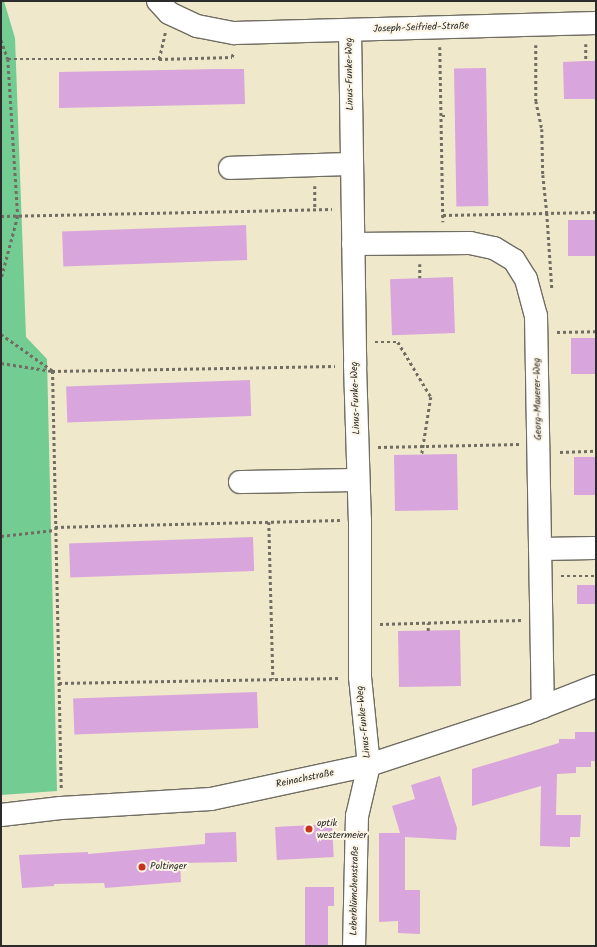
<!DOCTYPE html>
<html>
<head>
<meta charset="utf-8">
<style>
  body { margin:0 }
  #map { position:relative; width:597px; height:947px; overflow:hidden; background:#f0e8cb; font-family:Kalam,sans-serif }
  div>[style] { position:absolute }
  .green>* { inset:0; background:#73cc92 }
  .building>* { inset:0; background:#d8a5dc; transform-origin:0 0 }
  .path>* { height:2.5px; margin-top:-1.25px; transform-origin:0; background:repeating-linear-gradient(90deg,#706d63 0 3px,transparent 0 6px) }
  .roads { filter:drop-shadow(1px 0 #706d63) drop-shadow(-1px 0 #706d63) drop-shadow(0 1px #706d63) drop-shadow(0 -1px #706d63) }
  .minor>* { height:22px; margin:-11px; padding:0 11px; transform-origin:11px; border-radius:11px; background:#fff }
  .dots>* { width:11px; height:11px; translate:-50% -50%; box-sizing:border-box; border:2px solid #fcf5e5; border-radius:50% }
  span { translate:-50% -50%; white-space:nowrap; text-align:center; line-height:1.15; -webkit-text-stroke:4px #fcf5e5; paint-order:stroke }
  .street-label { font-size:10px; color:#2b2b2b }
  .poi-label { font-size:10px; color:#2b2b2b }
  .left { translate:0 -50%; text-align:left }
  .frame { position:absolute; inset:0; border:2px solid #2b2b2b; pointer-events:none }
</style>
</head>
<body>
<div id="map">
  <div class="green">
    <div style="clip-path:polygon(1px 1px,4px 1px,15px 38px,26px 337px,47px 359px,57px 791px,1px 795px)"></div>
  </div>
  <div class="building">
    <div style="clip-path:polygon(586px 61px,596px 61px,596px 99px,564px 99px,563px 62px)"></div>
    <div style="left:486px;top:68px;width:138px;height:32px;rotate:89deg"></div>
    <div style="clip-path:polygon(218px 69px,244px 69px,245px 104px,59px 108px,59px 72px)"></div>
    <div style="left:568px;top:220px;width:28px;height:36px"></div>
    <div style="left:246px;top:225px;width:35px;height:184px;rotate:88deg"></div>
    <div style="left:453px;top:277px;width:56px;height:63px;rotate:88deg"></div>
    <div style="left:571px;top:338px;width:25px;height:36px"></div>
    <div style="left:250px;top:380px;width:36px;height:184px;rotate:88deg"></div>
    <div style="left:457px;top:454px;width:56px;height:63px;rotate:89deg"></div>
    <div style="left:596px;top:457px;width:38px;height:22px;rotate:90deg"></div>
    <div style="left:253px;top:537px;width:34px;height:184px;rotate:88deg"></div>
    <div style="left:596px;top:585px;width:19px;height:19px;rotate:90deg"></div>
    <div style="left:460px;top:630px;width:56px;height:62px;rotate:89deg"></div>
    <div style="left:257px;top:692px;width:36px;height:184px;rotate:88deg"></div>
    <div style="clip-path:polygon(575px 732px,596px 732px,596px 761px,591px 761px,591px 767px,576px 767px,576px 773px,557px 774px,556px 815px,581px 815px,580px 837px,570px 837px,570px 847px,540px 846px,541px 786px,472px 806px,472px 769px,559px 743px,559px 739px,575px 739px)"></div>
    <div style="clip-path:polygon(440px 776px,457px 828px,456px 840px,405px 837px,405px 890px,420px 890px,420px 934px,398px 933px,398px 921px,379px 922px,379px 833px,400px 833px,392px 806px,415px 799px,411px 785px)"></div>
    <div style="left:332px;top:824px;width:33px;height:57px;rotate:87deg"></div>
    <div style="clip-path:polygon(236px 832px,237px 862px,180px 863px,181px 882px,105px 888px,104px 883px,54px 884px,54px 886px,22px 888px,19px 855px,88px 852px,88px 854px,205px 844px,205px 833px)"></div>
    <div style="clip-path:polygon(305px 887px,334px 887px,334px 906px,328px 906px,328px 946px,305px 946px)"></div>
  </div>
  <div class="path">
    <div style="left:1px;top:40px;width:20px;rotate:70deg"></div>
    <div style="left:8px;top:59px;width:157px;rotate:86.4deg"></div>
    <div style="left:18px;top:216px;width:66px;rotate:104.9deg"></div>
    <div style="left:586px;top:44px;width:17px;rotate:90deg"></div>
    <div style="left:536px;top:45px;width:56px;rotate:90deg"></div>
    <div style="left:536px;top:101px;width:29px;rotate:78deg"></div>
    <div style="left:542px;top:129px;width:46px;rotate:88.8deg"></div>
    <div style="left:543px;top:175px;width:38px;rotate:84deg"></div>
    <div style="left:547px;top:213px;width:76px;rotate:86.2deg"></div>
    <div style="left:440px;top:47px;width:175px;rotate:89deg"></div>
    <div style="left:8px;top:59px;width:151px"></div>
    <div style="left:159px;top:59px;width:27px;rotate:-77deg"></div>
    <div style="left:159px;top:59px;width:73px;rotate:-1.6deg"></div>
    <div style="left:232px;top:57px;width:4px;rotate:-76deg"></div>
    <div style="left:442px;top:116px;width:4px"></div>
    <div style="left:315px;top:186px;width:24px;rotate:90deg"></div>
    <div style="left:443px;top:215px;width:153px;rotate:-1.1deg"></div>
    <div style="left:1px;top:216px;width:331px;rotate:-1.2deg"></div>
    <div style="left:420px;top:264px;width:14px;rotate:90deg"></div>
    <div style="left:557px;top:332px;width:39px;rotate:-1deg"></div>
    <div style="left:1px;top:334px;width:64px;rotate:35.4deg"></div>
    <div style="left:375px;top:342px;width:23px"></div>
    <div style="left:398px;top:342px;width:64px;rotate:59deg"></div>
    <div style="left:431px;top:397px;width:58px;rotate:99deg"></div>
    <div style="left:1px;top:363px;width:52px;rotate:8.9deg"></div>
    <div style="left:378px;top:447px;width:141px;rotate:-1.2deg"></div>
    <div style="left:560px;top:452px;width:36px;rotate:-2deg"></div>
    <div style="left:269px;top:522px;width:157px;rotate:88.5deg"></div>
    <div style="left:55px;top:527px;width:285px;rotate:-1.4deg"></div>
    <div style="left:1px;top:536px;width:54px;rotate:-6.3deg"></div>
    <div style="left:561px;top:576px;width:35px"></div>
    <div style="left:380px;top:624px;width:141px;rotate:-1.6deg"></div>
    <div style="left:428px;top:631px;width:8px;rotate:-90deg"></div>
    <div style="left:59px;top:683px;width:281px;rotate:-1deg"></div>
    <div style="left:61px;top:788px;width:417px;rotate:-91.2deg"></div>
    <div style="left:52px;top:371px;width:283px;rotate:-1deg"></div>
  </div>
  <div class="roads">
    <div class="minor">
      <div style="left:158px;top:1px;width:16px;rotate:47deg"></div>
      <div style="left:169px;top:13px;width:31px;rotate:25deg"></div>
      <div style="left:197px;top:26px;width:38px;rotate:11deg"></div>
      <div style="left:234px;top:33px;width:362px;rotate:-1.6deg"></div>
      <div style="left:350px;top:31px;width:334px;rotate:89.1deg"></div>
      <div style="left:355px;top:365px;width:155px;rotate:88.2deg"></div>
      <div style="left:360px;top:520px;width:157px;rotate:90deg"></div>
      <div style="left:360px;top:677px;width:88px;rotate:84.2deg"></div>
      <div style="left:369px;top:765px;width:52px;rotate:103.2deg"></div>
      <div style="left:357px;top:816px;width:130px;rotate:91.3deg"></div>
      <div style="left:230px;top:168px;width:122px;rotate:-1.9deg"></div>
      <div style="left:353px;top:244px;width:117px;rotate:-0.5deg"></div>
      <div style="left:470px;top:243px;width:25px;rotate:12deg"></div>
      <div style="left:494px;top:248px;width:23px;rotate:31deg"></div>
      <div style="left:514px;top:260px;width:22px;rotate:58deg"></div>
      <div style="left:526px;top:279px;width:38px;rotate:75deg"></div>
      <div style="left:536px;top:316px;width:391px;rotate:89deg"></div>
      <div style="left:240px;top:482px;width:118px;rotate:-1deg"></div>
      <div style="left:540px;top:549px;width:56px;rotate:-1deg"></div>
      <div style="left:1px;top:815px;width:60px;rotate:-6.7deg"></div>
      <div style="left:61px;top:808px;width:150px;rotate:-3.4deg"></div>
      <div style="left:211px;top:799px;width:162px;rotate:-12.1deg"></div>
      <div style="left:369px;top:765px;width:166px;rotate:-18.2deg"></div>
      <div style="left:527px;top:713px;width:74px;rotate:-21.4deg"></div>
    </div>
  </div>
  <div class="dots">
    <div style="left:309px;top:829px;background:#c8321e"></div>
    <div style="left:142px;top:867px;background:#c8321e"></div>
  </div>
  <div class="street-label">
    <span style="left:421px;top:28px;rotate:-2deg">Joseph-Seifried-Straße</span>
    <span style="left:350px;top:74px;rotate:-91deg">Linus-Funke-Weg</span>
    <span style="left:356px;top:398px;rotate:-92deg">Linus-Funke-Weg</span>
    <span style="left:538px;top:399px;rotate:-91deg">Georg-Mauerer-Weg</span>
    <span style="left:364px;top:722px;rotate:-96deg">Linus-Funke-Weg</span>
    <span style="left:305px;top:779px;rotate:-12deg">Reinachstraße</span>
    <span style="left:355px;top:891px;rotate:-89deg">Leberblümchenstraße</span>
  </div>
  <div class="poi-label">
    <span class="left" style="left:317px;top:829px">optik<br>westermeier</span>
    <span class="left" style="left:150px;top:867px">Poltinger</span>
  </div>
  <div class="frame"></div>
</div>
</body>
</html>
